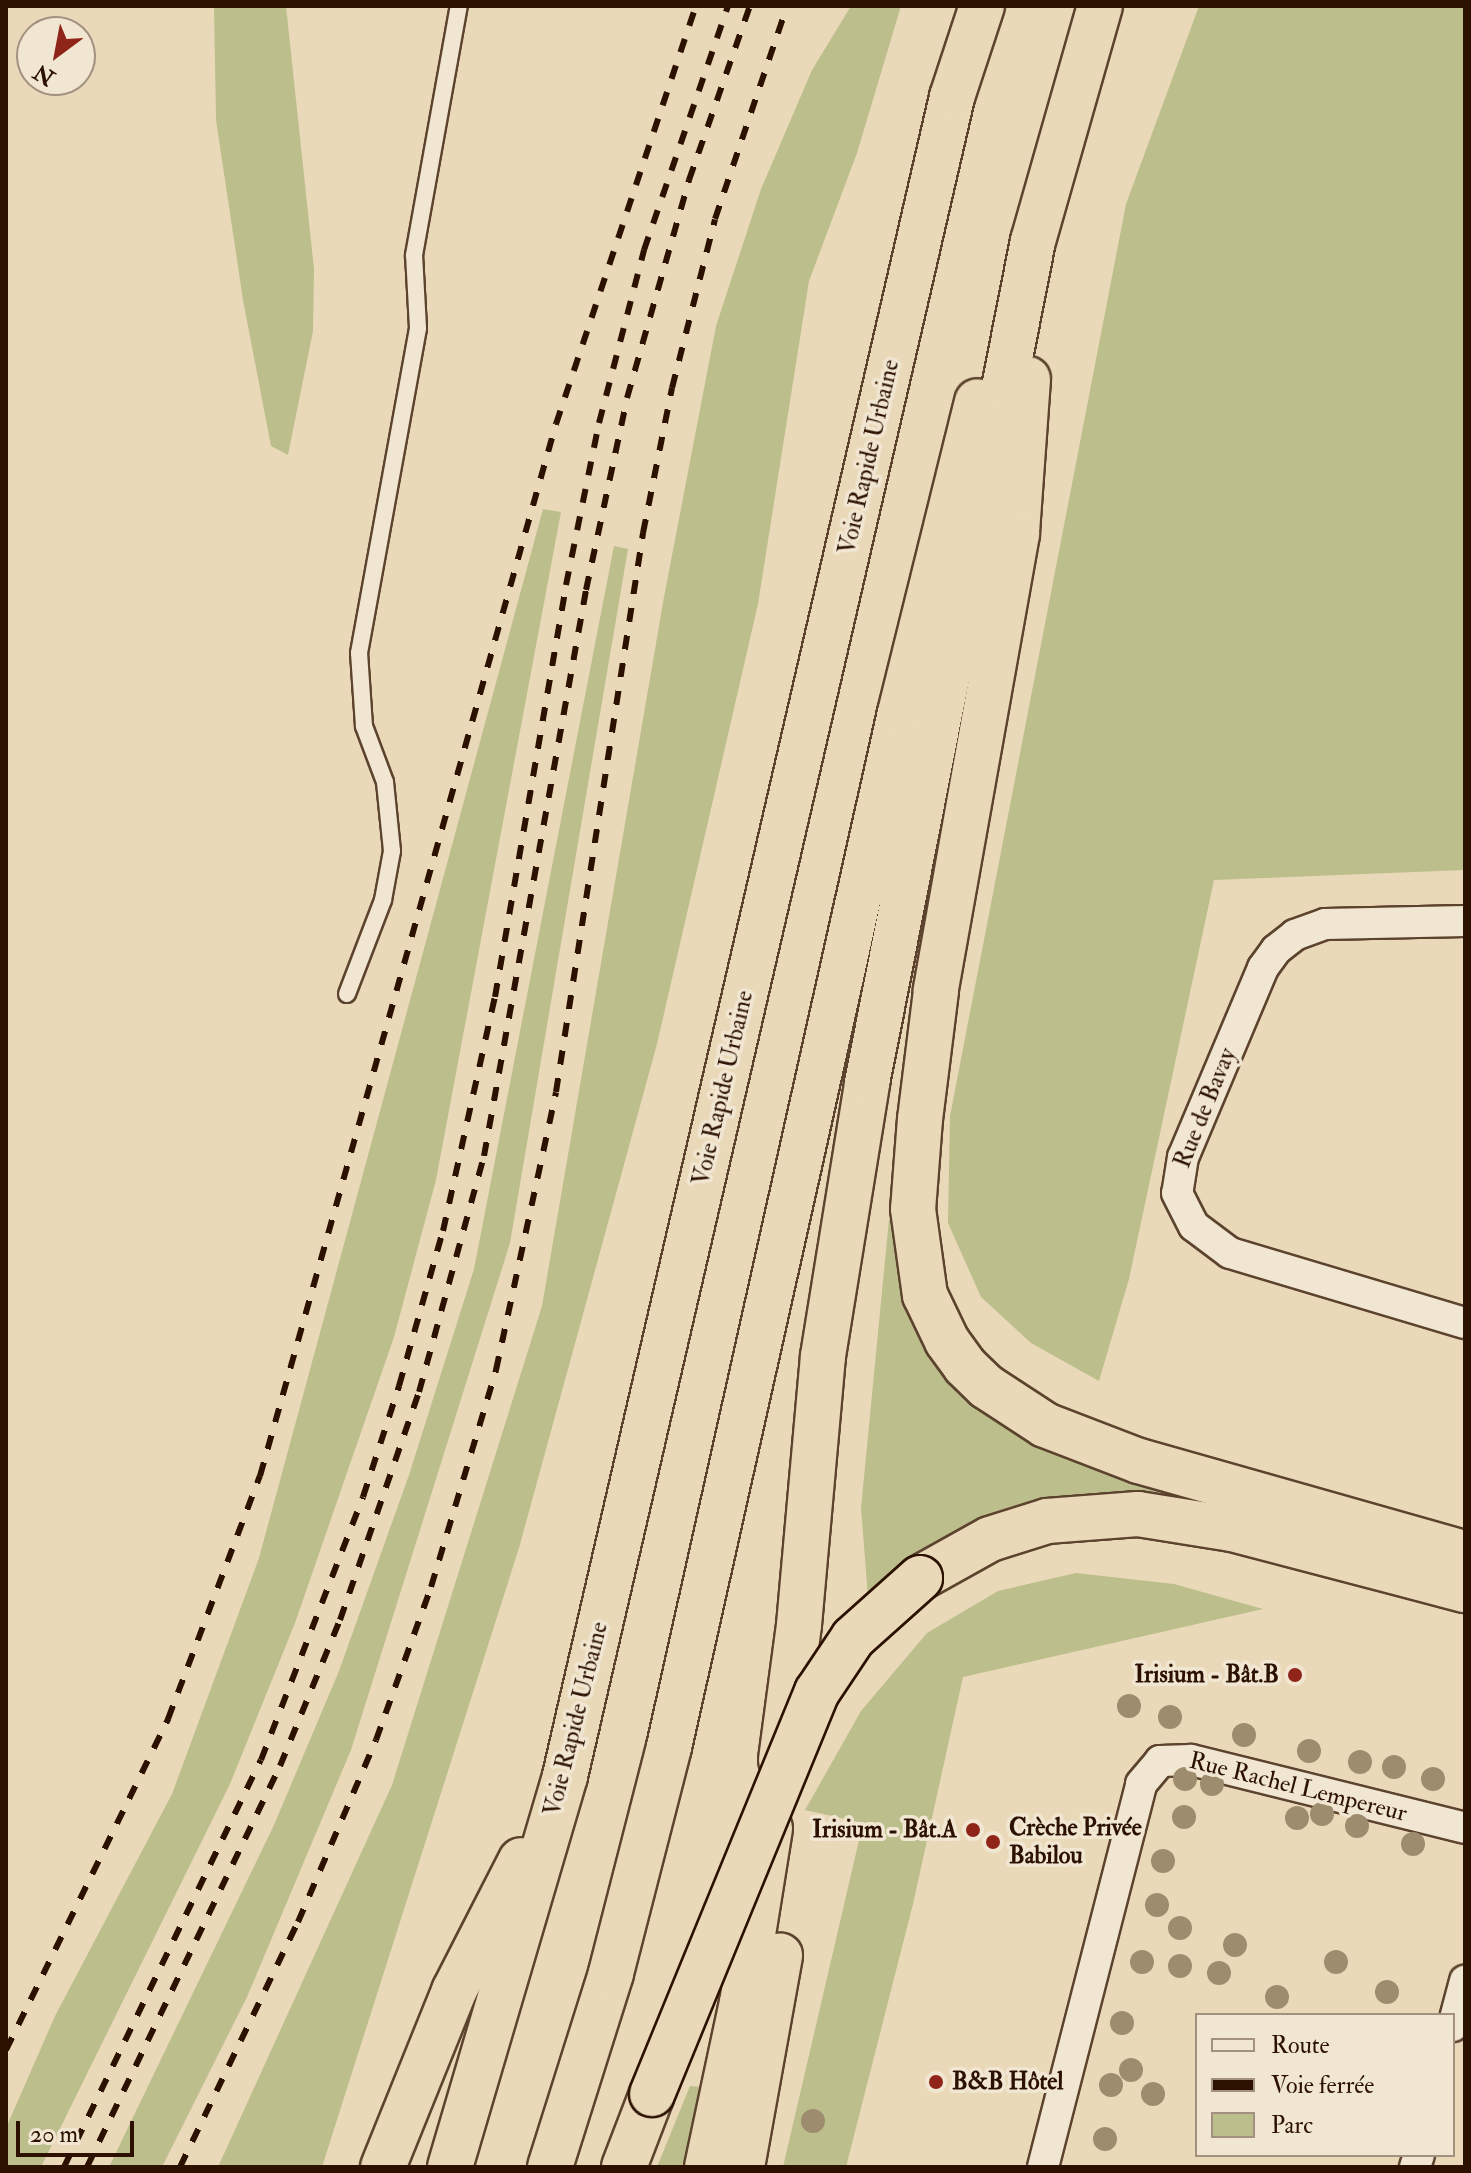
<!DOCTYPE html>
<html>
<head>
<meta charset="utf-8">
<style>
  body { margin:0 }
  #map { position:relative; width:1471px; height:2173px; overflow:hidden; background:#ead9b9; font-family:"IM FELL Double Pica",serif }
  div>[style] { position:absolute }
  .green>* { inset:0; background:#bcbe8c }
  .roads { filter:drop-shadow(2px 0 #5c432e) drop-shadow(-2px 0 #5c432e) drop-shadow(0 2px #5c432e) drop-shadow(0 -2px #5c432e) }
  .lane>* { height:16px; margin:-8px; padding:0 8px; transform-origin:8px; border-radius:8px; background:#f1e6d2 }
  .street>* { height:30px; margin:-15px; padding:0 15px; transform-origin:15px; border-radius:15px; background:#f1e6d2 }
  .highway>* { height:44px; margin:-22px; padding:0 22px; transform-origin:22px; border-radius:22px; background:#ead9b9 }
  .rail>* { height:6px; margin-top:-3px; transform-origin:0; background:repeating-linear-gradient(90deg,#2c1100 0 14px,transparent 0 28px) }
  .bridges { filter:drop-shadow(2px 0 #2c1100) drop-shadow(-2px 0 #2c1100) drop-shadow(0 2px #2c1100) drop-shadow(0 -2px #2c1100) }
  .highway-bridge>* { height:44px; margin:-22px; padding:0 22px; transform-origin:22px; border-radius:22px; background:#ead9b9 }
  .trees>* { width:24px; height:24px; margin:-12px; border-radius:50%; background:#9d8d6e }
  .dots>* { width:22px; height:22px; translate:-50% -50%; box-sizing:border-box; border:4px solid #f1e6d2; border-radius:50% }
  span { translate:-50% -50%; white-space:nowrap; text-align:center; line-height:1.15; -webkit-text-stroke:7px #f1e6d2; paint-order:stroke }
  .street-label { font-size:24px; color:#2c1100 }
  .poi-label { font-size:24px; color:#2c1100; font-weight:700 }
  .right { translate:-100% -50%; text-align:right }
  .left { translate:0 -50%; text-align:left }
  .frame { position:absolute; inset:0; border:8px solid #2c1100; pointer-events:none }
  .legend { position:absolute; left:1195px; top:2013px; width:260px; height:144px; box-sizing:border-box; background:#f1e6d2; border:2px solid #a2917e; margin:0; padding:10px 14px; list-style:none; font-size:24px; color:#2c1100 }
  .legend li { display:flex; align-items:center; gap:16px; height:40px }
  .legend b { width:40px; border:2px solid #a2917e }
  .north { position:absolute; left:16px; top:16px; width:80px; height:80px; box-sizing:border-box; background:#f1e6d2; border:2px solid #a2917e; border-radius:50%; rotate:212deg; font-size:22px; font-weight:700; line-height:32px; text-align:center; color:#2c1100 }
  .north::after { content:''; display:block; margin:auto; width:28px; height:36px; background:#8f2418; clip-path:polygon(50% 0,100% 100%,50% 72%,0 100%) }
  .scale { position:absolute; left:16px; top:2121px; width:118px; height:36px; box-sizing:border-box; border:4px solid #2c1100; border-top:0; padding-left:10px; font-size:24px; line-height:28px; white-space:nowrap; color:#2c1100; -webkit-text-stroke:6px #f1e6d2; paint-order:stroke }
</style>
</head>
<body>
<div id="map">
  <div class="green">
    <div style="clip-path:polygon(214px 6px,286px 6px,314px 269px,313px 331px,288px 455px,271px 446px,243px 300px,216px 120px)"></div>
    <div style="clip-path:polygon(851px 6px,901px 6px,857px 153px,809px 281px,758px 604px,657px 1044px,519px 1548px,322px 2167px,218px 2167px,392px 1785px,542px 1306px,664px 597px,716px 326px,761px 189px,812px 70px)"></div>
    <div style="clip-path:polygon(1199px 6px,1465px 6px,1465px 870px,1214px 880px,1129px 1279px,1099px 1381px,1031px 1343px,981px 1297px,948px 1223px,950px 1116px,1126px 204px)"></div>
    <div style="clip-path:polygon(543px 509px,561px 512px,436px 1180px,394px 1337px,295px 1623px,230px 1784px,41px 2167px,6px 2167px,6px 2128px,55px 2016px,172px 1794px,259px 1558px)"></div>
    <div style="clip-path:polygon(614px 546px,628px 549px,510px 1243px,351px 1750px,247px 1997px,162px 2167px,109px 2167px,274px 1825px,339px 1671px,409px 1475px,474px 1269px)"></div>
    <div style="clip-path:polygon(889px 1219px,896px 1220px,899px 1273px,915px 1318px,940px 1370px,972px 1399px,1221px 1508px,1012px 1513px,931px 1546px,868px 1597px,861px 1508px)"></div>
    <div style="clip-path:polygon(1076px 1573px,1174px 1584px,1263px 1609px,963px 1677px,913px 1904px,846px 2167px,783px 2167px,863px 1823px,805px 1810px,861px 1711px,927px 1633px,998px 1591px)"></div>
    <div style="clip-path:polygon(690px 2086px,703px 2087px,682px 2167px,657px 2167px)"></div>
  </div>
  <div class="roads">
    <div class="lane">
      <div style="left:347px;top:994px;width:101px;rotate:-69deg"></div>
      <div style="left:383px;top:900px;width:50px;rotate:-79.6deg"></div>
      <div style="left:392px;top:851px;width:69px;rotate:-95.8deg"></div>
      <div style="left:385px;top:782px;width:60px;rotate:-110.6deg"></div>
      <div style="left:364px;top:726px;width:73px;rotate:-93.9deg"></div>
      <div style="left:359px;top:653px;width:330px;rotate:-79.7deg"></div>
      <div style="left:418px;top:328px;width:73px;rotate:-93.1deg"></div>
      <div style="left:414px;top:255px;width:253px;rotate:-79.8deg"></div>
    </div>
    <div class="street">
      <div style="left:1465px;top:921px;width:140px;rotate:178.8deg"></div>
      <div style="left:1325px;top:924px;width:32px;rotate:160deg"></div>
      <div style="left:1295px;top:935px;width:24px;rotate:142deg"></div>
      <div style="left:1276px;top:950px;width:22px;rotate:126deg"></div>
      <div style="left:1263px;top:968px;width:205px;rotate:112.9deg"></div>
      <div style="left:1183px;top:1157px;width:36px;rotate:99deg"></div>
      <div style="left:1177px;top:1193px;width:37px;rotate:63deg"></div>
      <div style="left:1194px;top:1226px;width:45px;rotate:36.9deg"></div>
      <div style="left:1230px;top:1253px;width:245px;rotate:16.6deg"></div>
      <div style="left:1453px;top:2026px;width:47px;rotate:-75.1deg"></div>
      <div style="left:1043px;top:2167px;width:395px;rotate:-75.6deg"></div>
      <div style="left:1141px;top:1784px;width:30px;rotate:-50deg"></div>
      <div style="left:1160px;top:1761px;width:31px;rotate:-2deg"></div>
      <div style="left:1191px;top:1760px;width:282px;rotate:13.9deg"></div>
      <div style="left:1415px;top:2167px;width:13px;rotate:-72deg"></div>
    </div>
    <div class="highway">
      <div style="left:1028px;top:379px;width:155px;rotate:94.1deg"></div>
      <div style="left:1017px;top:534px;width:464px;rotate:100.1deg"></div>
      <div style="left:936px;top:991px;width:129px;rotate:97.1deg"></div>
      <div style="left:920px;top:1119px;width:90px;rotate:94.4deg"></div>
      <div style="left:913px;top:1209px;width:87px;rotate:82.1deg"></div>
      <div style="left:925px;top:1295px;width:51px;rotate:64.4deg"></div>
      <div style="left:947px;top:1341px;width:31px;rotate:54deg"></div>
      <div style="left:965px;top:1366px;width:30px;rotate:44deg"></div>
      <div style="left:987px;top:1387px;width:69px;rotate:33.2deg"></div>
      <div style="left:1045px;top:1425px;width:101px;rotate:21deg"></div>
      <div style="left:1139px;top:1461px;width:339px;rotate:15.8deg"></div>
      <div style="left:920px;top:1578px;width:80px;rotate:-29.1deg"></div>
      <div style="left:990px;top:1539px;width:60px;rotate:-17.5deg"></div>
      <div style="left:1047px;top:1521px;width:91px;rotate:-4.4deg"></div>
      <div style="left:1138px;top:1514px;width:95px;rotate:9.1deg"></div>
      <div style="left:1232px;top:1529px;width:241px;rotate:14.7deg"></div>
      <div style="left:781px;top:1760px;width:136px;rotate:-82.4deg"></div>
      <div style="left:799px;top:1625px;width:270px;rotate:-84.9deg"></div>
      <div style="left:823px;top:1356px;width:277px;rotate:-80.8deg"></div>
      <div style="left:867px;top:1083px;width:858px;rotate:-78.85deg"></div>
      <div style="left:1033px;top:241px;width:244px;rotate:-74.1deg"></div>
      <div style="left:383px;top:2167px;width:190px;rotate:-68deg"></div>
      <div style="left:454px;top:1991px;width:147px;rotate:-62.9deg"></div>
      <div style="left:450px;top:2167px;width:408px;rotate:-73.6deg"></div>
      <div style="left:565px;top:1776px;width:1723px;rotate:-77.02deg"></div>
      <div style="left:952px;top:97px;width:96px;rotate:-71.8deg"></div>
      <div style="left:550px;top:2167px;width:203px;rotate:-72.5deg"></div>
      <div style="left:611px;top:1973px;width:233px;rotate:-75.6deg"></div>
      <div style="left:669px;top:1747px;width:1059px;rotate:-77.41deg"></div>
      <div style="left:900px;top:713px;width:321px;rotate:-76.1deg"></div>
      <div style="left:624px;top:2167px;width:78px;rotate:-69deg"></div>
      <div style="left:707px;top:2167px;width:168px;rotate:-78deg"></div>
      <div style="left:742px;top:2003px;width:177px;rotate:-80.9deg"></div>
      <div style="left:742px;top:2167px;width:215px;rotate:-79.8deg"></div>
    </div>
  </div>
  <div class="rail">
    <div style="left:6px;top:2050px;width:369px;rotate:-63.9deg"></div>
    <div style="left:168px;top:1719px;width:260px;rotate:-69.3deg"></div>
    <div style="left:260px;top:1476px;width:1093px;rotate:-74.29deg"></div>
    <div style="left:556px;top:424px;width:441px;rotate:-71.5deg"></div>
    <div style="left:64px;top:2167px;width:452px;rotate:-64.2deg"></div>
    <div style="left:261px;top:1760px;width:282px;rotate:-68.8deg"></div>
    <div style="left:363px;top:1497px;width:117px;rotate:-72deg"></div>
    <div style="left:399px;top:1386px;width:161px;rotate:-74.2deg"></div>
    <div style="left:443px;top:1231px;width:240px;rotate:-77.5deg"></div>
    <div style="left:495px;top:997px;width:418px;rotate:-80.2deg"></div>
    <div style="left:566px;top:585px;width:165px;rotate:-78.5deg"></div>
    <div style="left:599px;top:423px;width:179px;rotate:-75.4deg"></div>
    <div style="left:644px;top:250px;width:258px;rotate:-71deg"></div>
    <div style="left:87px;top:2167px;width:445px;rotate:-64.3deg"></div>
    <div style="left:280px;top:1766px;width:158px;rotate:-67.7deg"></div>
    <div style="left:340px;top:1620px;width:241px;rotate:-70.9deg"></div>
    <div style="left:419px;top:1392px;width:245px;rotate:-74.6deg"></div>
    <div style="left:484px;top:1156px;width:575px;rotate:-79.78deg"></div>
    <div style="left:586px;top:590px;width:196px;rotate:-77.9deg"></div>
    <div style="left:627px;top:398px;width:227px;rotate:-74.1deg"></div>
    <div style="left:689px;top:180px;width:184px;rotate:-70.7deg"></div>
    <div style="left:180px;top:2167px;width:272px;rotate:-64.3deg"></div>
    <div style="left:298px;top:1922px;width:198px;rotate:-66.8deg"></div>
    <div style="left:376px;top:1740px;width:163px;rotate:-70.2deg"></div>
    <div style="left:431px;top:1587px;width:227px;rotate:-73.3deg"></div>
    <div style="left:496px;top:1370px;width:284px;rotate:-77.8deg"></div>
    <div style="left:556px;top:1092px;width:566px;rotate:-81.15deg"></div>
    <div style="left:643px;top:533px;width:148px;rotate:-78.7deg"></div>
    <div style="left:672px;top:388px;width:174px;rotate:-75.7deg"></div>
    <div style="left:715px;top:219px;width:225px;rotate:-71.3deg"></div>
  </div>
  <div class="bridges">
    <div class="highway-bridge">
      <div style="left:652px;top:2094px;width:435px;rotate:-67.7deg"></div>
      <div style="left:817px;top:1692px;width:65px;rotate:-56.3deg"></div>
      <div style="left:853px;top:1638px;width:90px;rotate:-41.8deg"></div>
    </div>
  </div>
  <div class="trees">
    <div style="left:1129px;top:1706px"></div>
    <div style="left:1170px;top:1717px"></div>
    <div style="left:1244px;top:1735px"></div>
    <div style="left:1309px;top:1751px"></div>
    <div style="left:1360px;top:1762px"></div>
    <div style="left:1394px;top:1767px"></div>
    <div style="left:1185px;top:1779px"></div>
    <div style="left:1433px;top:1779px"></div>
    <div style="left:1212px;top:1784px"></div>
    <div style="left:1322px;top:1814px"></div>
    <div style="left:1184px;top:1817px"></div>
    <div style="left:1297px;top:1818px"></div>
    <div style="left:1357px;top:1826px"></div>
    <div style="left:1413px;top:1844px"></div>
    <div style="left:1163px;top:1861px"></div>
    <div style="left:1157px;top:1905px"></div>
    <div style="left:1180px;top:1928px"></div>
    <div style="left:1235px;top:1945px"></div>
    <div style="left:1142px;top:1962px"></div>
    <div style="left:1336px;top:1962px"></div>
    <div style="left:1180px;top:1966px"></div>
    <div style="left:1219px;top:1973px"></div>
    <div style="left:1387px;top:1992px"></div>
    <div style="left:1277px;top:1997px"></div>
    <div style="left:1122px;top:2023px"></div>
    <div style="left:1131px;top:2070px"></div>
    <div style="left:1111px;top:2085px"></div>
    <div style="left:1153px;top:2094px"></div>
    <div style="left:813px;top:2121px"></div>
    <div style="left:1105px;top:2139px"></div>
  </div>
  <div class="dots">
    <div style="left:1295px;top:1675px;background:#8f2418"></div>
    <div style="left:973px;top:1830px;background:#8f2418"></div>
    <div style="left:993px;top:1842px;background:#8f2418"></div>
    <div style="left:936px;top:2082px;background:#8f2418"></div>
  </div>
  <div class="street-label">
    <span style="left:869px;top:457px;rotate:-77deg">Voie Rapide Urbaine</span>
    <span style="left:723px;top:1088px;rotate:-77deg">Voie Rapide Urbaine</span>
    <span style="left:1205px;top:1108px;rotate:-68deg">Rue de Bavay</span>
    <span style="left:576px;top:1719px;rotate:-76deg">Voie Rapide Urbaine</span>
    <span style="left:1298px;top:1787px;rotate:14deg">Rue Rachel Lempereur</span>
  </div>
  <div class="poi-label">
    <span class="right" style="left:1279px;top:1675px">Irisium - Bât.B</span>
    <span class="left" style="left:1009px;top:1842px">Crèche Privée<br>Babilou</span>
    <span class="right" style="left:957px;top:1830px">Irisium - Bât.A</span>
    <span class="left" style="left:952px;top:2082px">B&amp;B Hôtel</span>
  </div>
  <div class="frame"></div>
  <ul class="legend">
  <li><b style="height:10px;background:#f1e6d2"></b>Route</li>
  <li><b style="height:10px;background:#2c1100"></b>Voie ferrée</li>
  <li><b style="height:22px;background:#bcbe8c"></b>Parc</li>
  </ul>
  <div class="north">N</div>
  <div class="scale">20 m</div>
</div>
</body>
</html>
